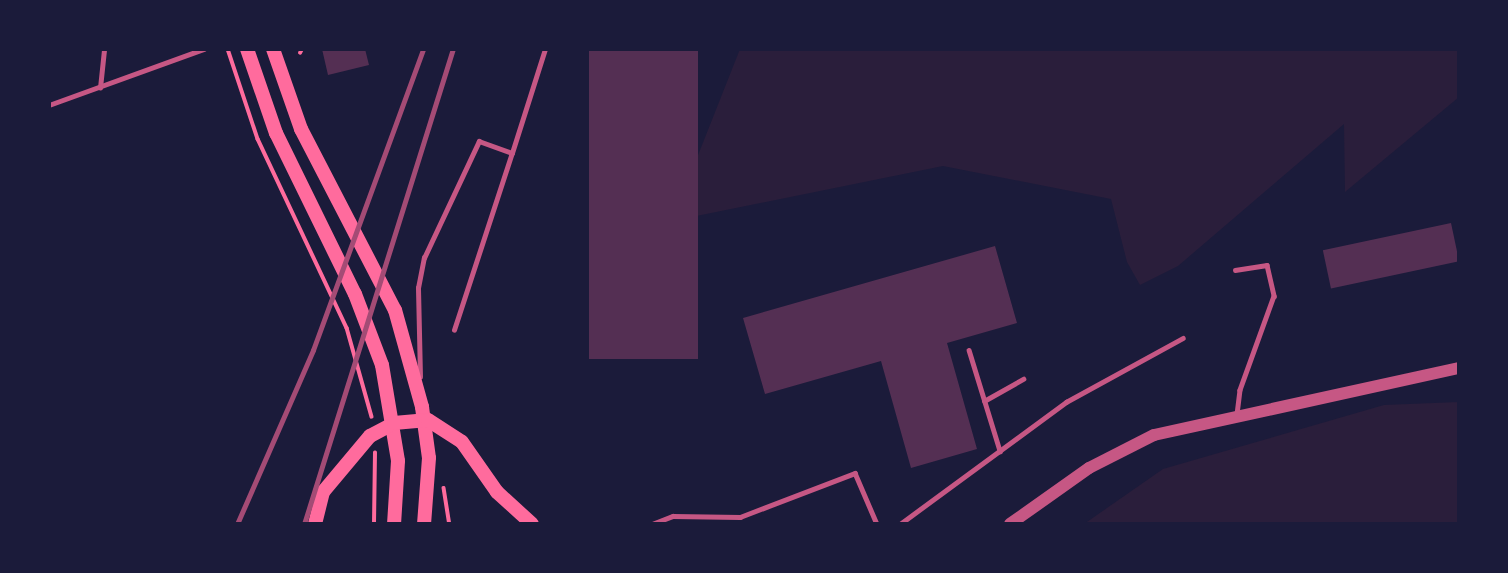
<!DOCTYPE html>
<html>
<head>
<meta charset="utf-8">
<style>
  body { margin:0 }
  #map { position:relative; width:1508px; height:573px; overflow:hidden; background:#1b1b3a; font-family:Cabin,sans-serif }
  div>[style] { position:absolute }
  .green>* { inset:0; background:#2a1e3b }
  .building>* { inset:0; background:#542f53; transform-origin:0 0 }
  .path>* { height:3.5px; margin:-1.75px; padding:0 1.75px; transform-origin:1.75px; border-radius:1.75px; background:#ff6b9d }
  .service>* { height:4.5px; margin:-2.25px; padding:0 2.25px; transform-origin:2.25px; border-radius:2.25px; background:#c65784 }
  .tertiary>* { height:12px; margin:-6px; padding:0 6px; transform-origin:6px; border-radius:6px; background:#c65784 }
  .primary>* { height:14px; margin:-7px; padding:0 7px; transform-origin:7px; border-radius:7px; background:#ff6b9d }
  .rail>* { height:5px; margin:-2.5px; padding:0 2.5px; transform-origin:2.5px; border-radius:2.5px; background:#a44b75 }
  span { translate:-50% -50%; white-space:nowrap; text-align:center; line-height:1.15; -webkit-text-stroke:5px #1b1b3a; paint-order:stroke }
  .frame { position:absolute; inset:0; border:51px solid #1b1b3a; pointer-events:none }
</style>
</head>
<body>
<div id="map">
  <div class="green">
    <div style="clip-path:polygon(740px 49px,1459px 49px,1459px 97px,1345px 192px,1344px 124px,1178px 266px,1140px 285px,1127px 262px,1111px 199px,943px 166px,672px 221px)"></div>
    <div style="clip-path:polygon(1459px 402px,1459px 524px,1084px 524px,1163px 469px,1384px 405px)"></div>
  </div>
  <div class="building">
    <div style="clip-path:polygon(322px 49px,365px 49px,369px 65px,328px 75px)"></div>
    <div style="left:589px;top:49px;width:109px;height:310px"></div>
    <div style="left:1451px;top:223px;width:39px;height:131px;rotate:78deg"></div>
    <div style="clip-path:polygon(995px 246px,1017px 323px,947px 343px,977px 449px,911px 468px,881px 361px,765px 394px,743px 318px)"></div>
  </div>
  <div class="path">
    <div style="left:228px;top:49px;width:95px;rotate:71.6deg"></div>
    <div style="left:258px;top:139px;width:209px;rotate:64.8deg"></div>
    <div style="left:347px;top:328px;width:92px;rotate:74.3deg"></div>
    <div style="left:300px;top:53px;width:4px;rotate:-63deg"></div>
    <div style="left:444px;top:488px;width:36px;rotate:81deg"></div>
    <div style="left:374px;top:524px;width:71px;rotate:-89.2deg"></div>
  </div>
  <div class="service">
    <div style="left:100px;top:88px;width:39px;rotate:-84deg"></div>
    <div style="left:49px;top:105px;width:165px;rotate:-19.9deg"></div>
    <div style="left:1235px;top:270px;width:32px;rotate:-9deg"></div>
    <div style="left:1267px;top:265px;width:32px;rotate:77deg"></div>
    <div style="left:1274px;top:296px;width:100px;rotate:109.9deg"></div>
    <div style="left:1240px;top:390px;width:24px;rotate:97deg"></div>
    <div style="left:454px;top:330px;width:186px;rotate:-71.9deg"></div>
    <div style="left:969px;top:350px;width:106px;rotate:72.9deg"></div>
    <div style="left:420px;top:377px;width:89px;rotate:-91.3deg"></div>
    <div style="left:418px;top:288px;width:31px;rotate:-79deg"></div>
    <div style="left:424px;top:258px;width:129px;rotate:-64.8deg"></div>
    <div style="left:479px;top:141px;width:35px;rotate:20deg"></div>
    <div style="left:512px;top:153px;width:109px;rotate:-72.4deg"></div>
    <div style="left:984px;top:401px;width:45px;rotate:-29.4deg"></div>
    <div style="left:652px;top:524px;width:22px;rotate:-21deg"></div>
    <div style="left:673px;top:516px;width:67px;rotate:0.9deg"></div>
    <div style="left:740px;top:517px;width:123px;rotate:-20.9deg"></div>
    <div style="left:855px;top:473px;width:56px;rotate:66.7deg"></div>
    <div style="left:900px;top:524px;width:206px;rotate:-36.3deg"></div>
    <div style="left:1066px;top:402px;width:133px;rotate:-28.7deg"></div>
  </div>
  <div class="tertiary">
    <div style="left:1010px;top:524px;width:97px;rotate:-35.3deg"></div>
    <div style="left:1089px;top:468px;width:73px;rotate:-26.9deg"></div>
    <div style="left:1154px;top:435px;width:312px;rotate:-12.4deg"></div>
  </div>
  <div class="primary">
    <div style="left:247px;top:49px;width:89px;rotate:71deg"></div>
    <div style="left:276px;top:133px;width:179px;rotate:63.9deg"></div>
    <div style="left:355px;top:294px;width:76px;rotate:69.2deg"></div>
    <div style="left:382px;top:365px;width:97px;rotate:80.5deg"></div>
    <div style="left:398px;top:461px;width:63px;rotate:93.6deg"></div>
    <div style="left:273px;top:49px;width:85px;rotate:70.7deg"></div>
    <div style="left:301px;top:129px;width:204px;rotate:62.6deg"></div>
    <div style="left:395px;top:310px;width:101px;rotate:74.4deg"></div>
    <div style="left:422px;top:407px;width:51px;rotate:82.2deg"></div>
    <div style="left:429px;top:458px;width:66px;rotate:94.3deg"></div>
    <div style="left:315px;top:524px;width:33px;rotate:-76deg"></div>
    <div style="left:323px;top:492px;width:73px;rotate:-50deg"></div>
    <div style="left:370px;top:436px;width:27px;rotate:-28deg"></div>
    <div style="left:394px;top:423px;width:34px;rotate:-5deg"></div>
    <div style="left:428px;top:420px;width:40px;rotate:32.9deg"></div>
    <div style="left:462px;top:442px;width:61px;rotate:55deg"></div>
    <div style="left:497px;top:492px;width:47px;rotate:42.4deg"></div>
  </div>
  <div class="rail">
    <div style="left:237px;top:524px;width:190px;rotate:-66.4deg"></div>
    <div style="left:313px;top:350px;width:320px;rotate:-69.9deg"></div>
    <div style="left:304px;top:524px;width:498px;rotate:-72.6deg"></div>
  </div>
  <div class="frame"></div>
</div>
</body>
</html>
